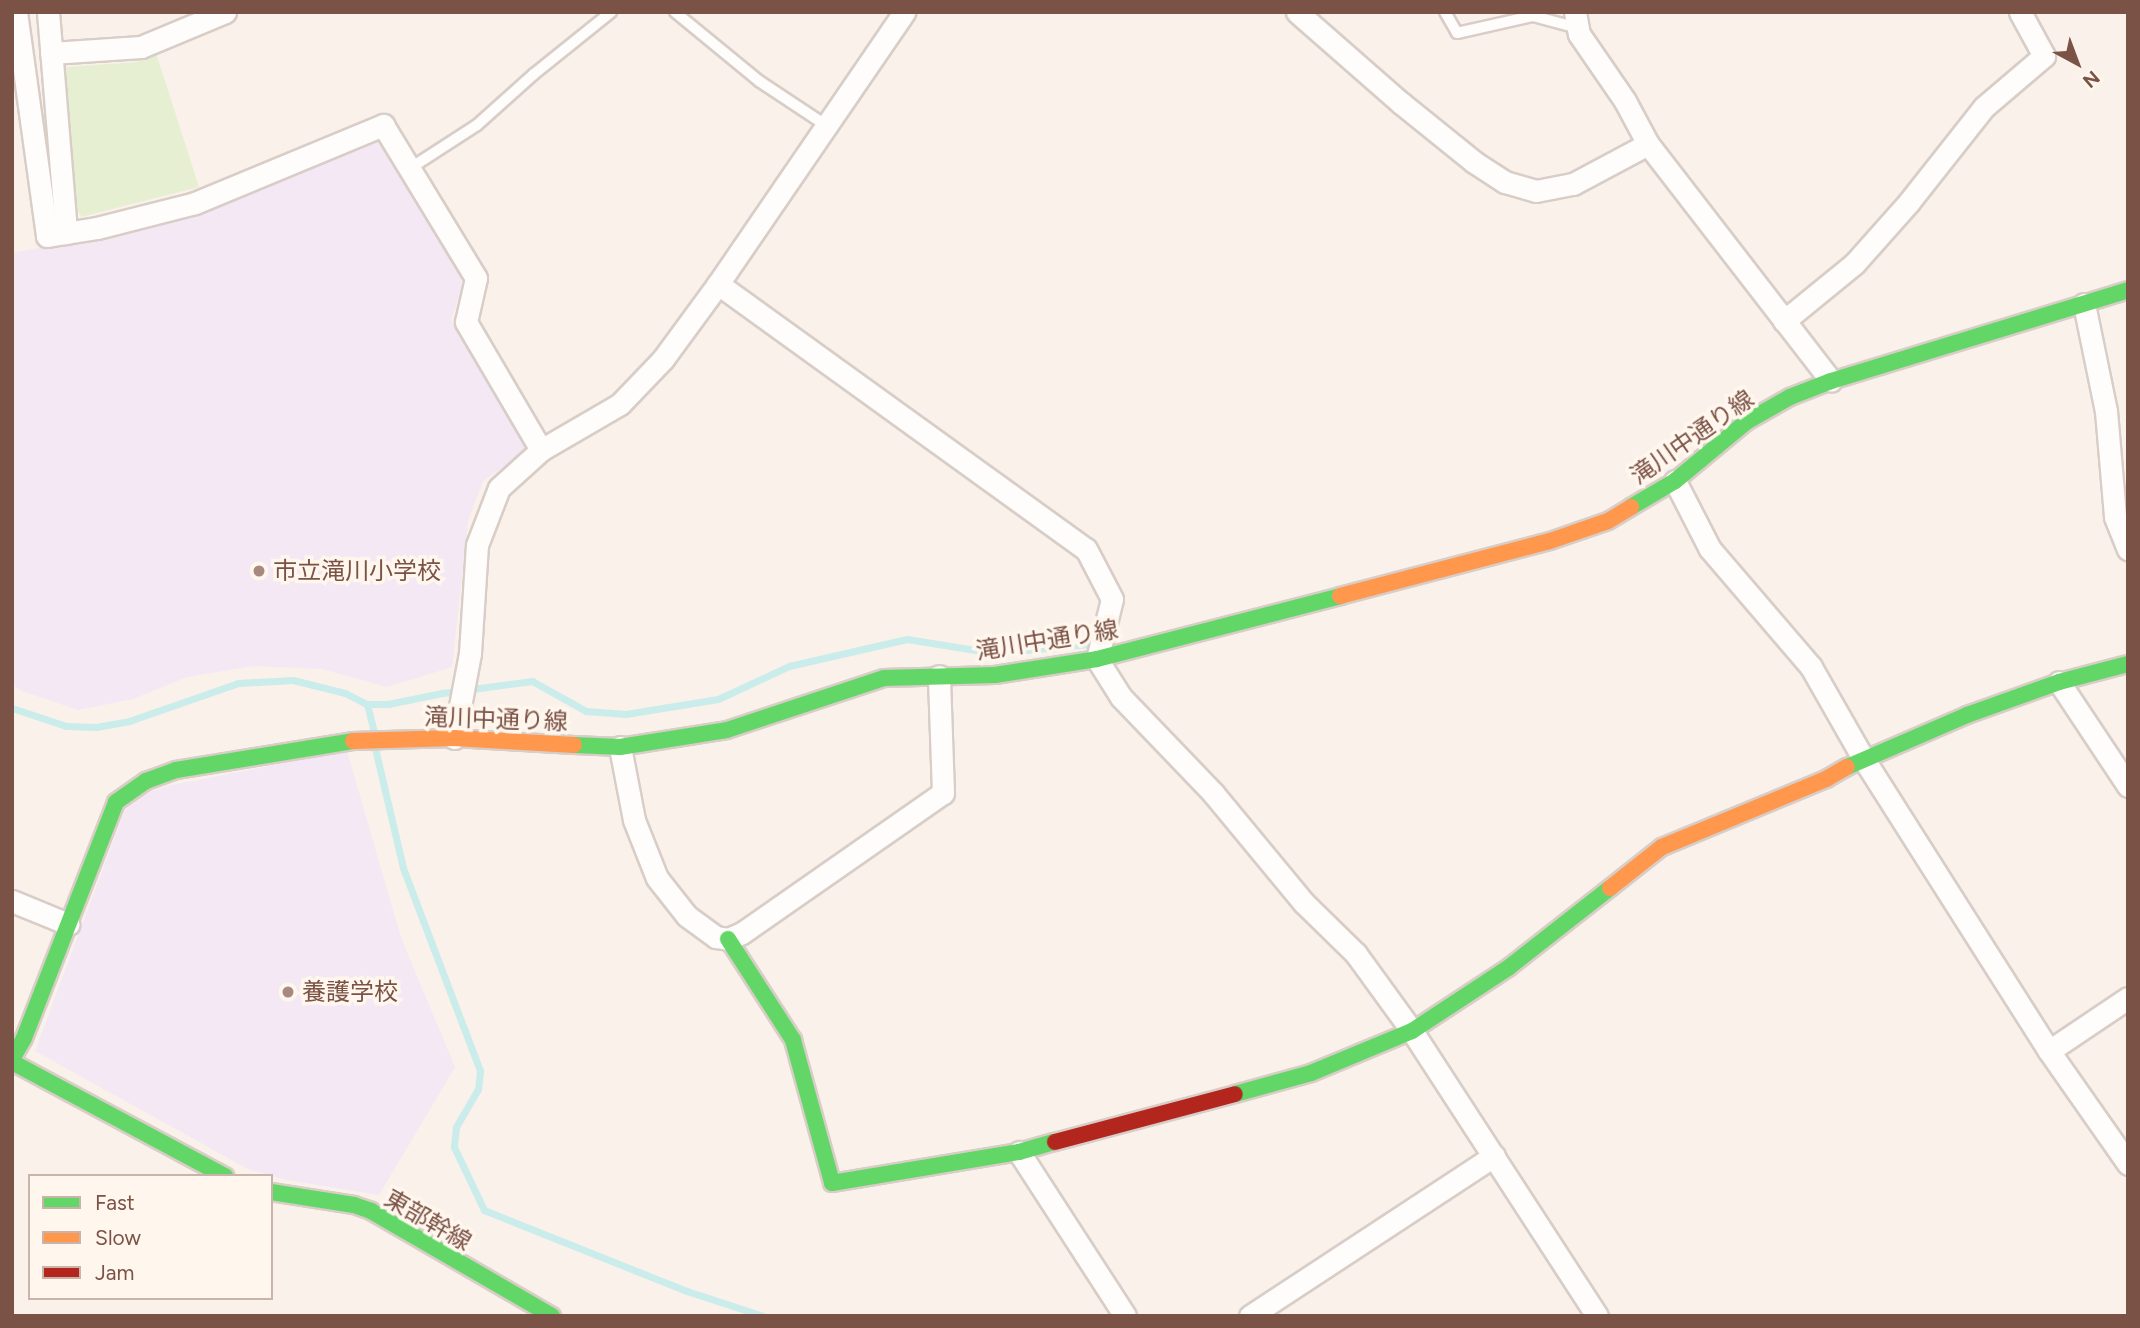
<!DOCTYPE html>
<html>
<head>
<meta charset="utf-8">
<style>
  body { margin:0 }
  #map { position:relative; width:2140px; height:1328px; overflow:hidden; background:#f9f1ea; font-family:Figtree,"Noto Sans JP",sans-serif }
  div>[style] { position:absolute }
  .education>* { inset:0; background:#f3e8f3 }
  .green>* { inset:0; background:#e7efd3 }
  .stream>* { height:7px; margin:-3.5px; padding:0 3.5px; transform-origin:3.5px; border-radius:3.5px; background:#caeceb }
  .roads { filter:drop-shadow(2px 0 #d8cdc7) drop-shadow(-2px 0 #d8cdc7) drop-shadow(0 2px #d8cdc7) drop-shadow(0 -2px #d8cdc7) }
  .lane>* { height:10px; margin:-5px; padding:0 5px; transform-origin:5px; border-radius:5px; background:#fefdfc }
  .street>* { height:21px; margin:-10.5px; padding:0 10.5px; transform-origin:10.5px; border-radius:10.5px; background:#fefdfc }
  .fast>* { height:16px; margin:-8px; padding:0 8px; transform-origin:8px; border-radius:8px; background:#63d668 }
  .slow>* { height:16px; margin:-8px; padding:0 8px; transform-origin:8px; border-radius:8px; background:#ff974d }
  .jam>* { height:16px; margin:-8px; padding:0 8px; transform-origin:8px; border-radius:8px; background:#b3261e }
  .dots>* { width:19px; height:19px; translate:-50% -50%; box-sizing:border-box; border:4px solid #fff6ed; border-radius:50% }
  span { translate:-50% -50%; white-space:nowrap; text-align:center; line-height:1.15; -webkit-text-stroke:7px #fff6ed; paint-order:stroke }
  .street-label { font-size:24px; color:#7b5246 }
  .poi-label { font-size:24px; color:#7b5246 }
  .left { translate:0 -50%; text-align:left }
  .frame { position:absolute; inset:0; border:14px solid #7b5246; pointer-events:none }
  .legend { position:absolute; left:28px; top:1174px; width:245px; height:126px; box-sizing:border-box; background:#fff6ed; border:2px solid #cab4aa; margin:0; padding:9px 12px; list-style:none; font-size:21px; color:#7b5246 }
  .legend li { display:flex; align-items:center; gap:14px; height:35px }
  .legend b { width:35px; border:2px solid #cab4aa }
  .north { position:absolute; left:2042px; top:28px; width:70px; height:70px; -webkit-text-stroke:5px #fff6ed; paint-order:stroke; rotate:139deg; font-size:19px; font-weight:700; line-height:28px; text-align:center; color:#7b5246 }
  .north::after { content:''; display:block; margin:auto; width:24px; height:32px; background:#7b5246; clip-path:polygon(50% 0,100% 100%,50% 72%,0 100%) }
</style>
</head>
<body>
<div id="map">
  <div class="education">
    <div style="clip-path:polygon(369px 138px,378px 139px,459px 268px,462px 287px,451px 320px,528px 442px,526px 451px,483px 481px,468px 521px,452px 667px,387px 687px,322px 669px,253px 666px,187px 677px,133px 699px,78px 710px,22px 691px,12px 685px,12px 253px,96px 237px)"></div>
    <div style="clip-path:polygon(347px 751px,401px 938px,455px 1067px,379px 1195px,287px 1180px,248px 1169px,35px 1051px,125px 810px,147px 793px,172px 785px)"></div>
  </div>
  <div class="green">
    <div style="clip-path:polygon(156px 53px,199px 187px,81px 217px,69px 190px,59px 77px,67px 67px,137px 62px)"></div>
  </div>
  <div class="stream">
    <div style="left:367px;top:704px;width:30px;rotate:76deg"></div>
    <div style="left:12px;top:708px;width:57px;rotate:18.4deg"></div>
    <div style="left:66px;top:726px;width:30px;rotate:2deg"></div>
    <div style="left:96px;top:727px;width:34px;rotate:-10deg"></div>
    <div style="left:129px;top:721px;width:115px;rotate:-19.2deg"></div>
    <div style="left:238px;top:683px;width:55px;rotate:-3.1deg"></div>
    <div style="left:293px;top:680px;width:54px;rotate:14deg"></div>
    <div style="left:345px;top:693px;width:25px;rotate:27deg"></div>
    <div style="left:367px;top:704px;width:21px"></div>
    <div style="left:388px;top:704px;width:55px;rotate:-11.5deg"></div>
    <div style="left:442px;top:693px;width:91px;rotate:-7.6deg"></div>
    <div style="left:532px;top:681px;width:62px;rotate:29.1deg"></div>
    <div style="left:586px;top:711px;width:40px;rotate:4.3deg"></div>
    <div style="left:626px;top:714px;width:93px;rotate:-9.3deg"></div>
    <div style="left:718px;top:699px;width:78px;rotate:-24.9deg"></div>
    <div style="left:789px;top:666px;width:121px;rotate:-12.9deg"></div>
    <div style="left:907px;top:639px;width:87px;rotate:9.2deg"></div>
    <div style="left:993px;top:653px;width:97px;rotate:-5.3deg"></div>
    <div style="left:374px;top:744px;width:127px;rotate:76.8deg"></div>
    <div style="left:403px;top:868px;width:217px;rotate:69.2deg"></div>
    <div style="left:480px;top:1071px;width:18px;rotate:96deg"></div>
    <div style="left:478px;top:1089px;width:44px;rotate:120.1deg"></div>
    <div style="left:456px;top:1127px;width:20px;rotate:96deg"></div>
    <div style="left:454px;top:1147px;width:70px;rotate:64.5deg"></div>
    <div style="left:484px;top:1210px;width:219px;rotate:21.8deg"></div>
    <div style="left:687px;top:1291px;width:80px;rotate:18.2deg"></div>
  </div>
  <div class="roads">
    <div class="lane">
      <div style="left:675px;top:12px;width:109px;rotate:39.4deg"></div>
      <div style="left:759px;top:81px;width:82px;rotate:33.5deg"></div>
      <div style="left:1445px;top:12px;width:24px;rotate:60deg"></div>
      <div style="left:1457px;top:33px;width:78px;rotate:-12.6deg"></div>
      <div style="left:1533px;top:16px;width:47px;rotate:14.9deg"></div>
      <div style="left:409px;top:169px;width:81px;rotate:-32.9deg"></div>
      <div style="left:477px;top:125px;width:76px;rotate:-41.8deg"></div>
      <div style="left:534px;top:74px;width:99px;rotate:-38.8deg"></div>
    </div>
    <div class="street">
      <div style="left:16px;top:12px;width:226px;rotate:82.1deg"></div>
      <div style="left:47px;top:236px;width:51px;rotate:-9.1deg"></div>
      <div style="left:97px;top:228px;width:101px;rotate:-14.3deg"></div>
      <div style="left:195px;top:203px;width:204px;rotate:-22.5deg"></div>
      <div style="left:383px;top:125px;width:179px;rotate:58.7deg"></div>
      <div style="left:476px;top:278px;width:45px;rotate:102.8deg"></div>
      <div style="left:466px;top:322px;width:148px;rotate:59.6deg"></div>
      <div style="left:48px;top:12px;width:222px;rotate:85.3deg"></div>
      <div style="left:1297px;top:12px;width:138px;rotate:41.2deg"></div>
      <div style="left:1401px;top:103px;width:94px;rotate:38.9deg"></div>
      <div style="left:1474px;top:162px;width:37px;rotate:33deg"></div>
      <div style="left:1505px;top:182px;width:32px;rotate:16deg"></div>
      <div style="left:1536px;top:191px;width:38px;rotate:-11deg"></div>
      <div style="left:1573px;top:184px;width:85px;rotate:-28.1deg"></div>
      <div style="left:1575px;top:12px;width:22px;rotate:80deg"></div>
      <div style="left:1579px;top:34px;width:81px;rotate:55.5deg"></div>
      <div style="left:1625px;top:101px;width:49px;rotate:61.9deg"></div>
      <div style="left:1648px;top:144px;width:299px;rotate:52.3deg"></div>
      <div style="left:51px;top:53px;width:90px;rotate:-3.8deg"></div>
      <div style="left:141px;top:47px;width:91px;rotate:-22.6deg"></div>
      <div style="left:718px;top:284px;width:453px;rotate:35.8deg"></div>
      <div style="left:1086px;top:549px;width:56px;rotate:62.5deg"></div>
      <div style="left:1112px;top:599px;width:62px;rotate:104deg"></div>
      <div style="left:1097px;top:659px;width:45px;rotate:57.7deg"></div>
      <div style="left:1121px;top:697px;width:133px;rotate:46.2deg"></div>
      <div style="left:1213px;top:793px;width:143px;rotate:50.4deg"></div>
      <div style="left:1304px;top:903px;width:73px;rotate:44.4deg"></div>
      <div style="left:1356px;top:954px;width:95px;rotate:54deg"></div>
      <div style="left:1412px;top:1031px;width:340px;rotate:57deg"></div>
      <div style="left:2084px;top:304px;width:109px;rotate:78.4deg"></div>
      <div style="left:2106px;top:411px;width:106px;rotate:85.1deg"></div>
      <div style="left:2115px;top:517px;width:35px;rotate:68deg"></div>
      <div style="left:1784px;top:321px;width:90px;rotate:-39.2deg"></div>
      <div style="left:1854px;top:264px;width:83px;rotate:-48.4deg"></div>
      <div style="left:1909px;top:202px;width:121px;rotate:-51.7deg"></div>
      <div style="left:1984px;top:107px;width:79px;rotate:-40.4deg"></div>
      <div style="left:2044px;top:56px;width:50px;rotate:-118.6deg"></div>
      <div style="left:1675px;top:481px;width:76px;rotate:62.8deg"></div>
      <div style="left:1710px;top:549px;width:155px;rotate:49.4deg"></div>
      <div style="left:1811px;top:667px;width:105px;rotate:60.3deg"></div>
      <div style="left:1863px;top:758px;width:347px;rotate:57.6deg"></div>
      <div style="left:2049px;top:1051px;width:138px;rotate:55deg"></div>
      <div style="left:2059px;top:682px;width:125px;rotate:56.4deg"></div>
      <div style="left:454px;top:738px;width:86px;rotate:-79.3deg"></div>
      <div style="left:470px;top:653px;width:108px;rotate:-86.3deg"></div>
      <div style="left:477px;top:545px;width:61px;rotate:-68.9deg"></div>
      <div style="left:499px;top:488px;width:57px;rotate:-42.1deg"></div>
      <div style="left:541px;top:450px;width:91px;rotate:-30.2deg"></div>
      <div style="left:620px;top:404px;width:62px;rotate:-46.3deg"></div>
      <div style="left:663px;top:359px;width:93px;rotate:-53.7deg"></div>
      <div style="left:718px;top:284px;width:330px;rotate:-55.6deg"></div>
      <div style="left:620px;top:747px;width:74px;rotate:79.1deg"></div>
      <div style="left:634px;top:820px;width:62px;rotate:68.4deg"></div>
      <div style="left:657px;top:878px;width:48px;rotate:51.7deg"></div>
      <div style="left:687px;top:916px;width:36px;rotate:36deg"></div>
      <div style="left:716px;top:937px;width:12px;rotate:9deg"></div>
      <div style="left:728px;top:939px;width:15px;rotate:-23deg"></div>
      <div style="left:742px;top:933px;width:245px;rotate:-34.9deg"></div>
      <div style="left:943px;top:793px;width:117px;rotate:-92deg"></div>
      <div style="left:12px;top:901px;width:61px;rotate:22.3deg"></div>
      <div style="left:2049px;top:1051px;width:95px;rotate:-33.9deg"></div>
      <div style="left:1019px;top:1152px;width:195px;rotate:57.1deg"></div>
      <div style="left:1250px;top:1316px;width:292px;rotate:-33.3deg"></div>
    </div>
    <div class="fast">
      <div style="left:1631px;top:507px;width:51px;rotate:-30.6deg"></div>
      <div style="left:1675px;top:481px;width:92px;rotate:-39.7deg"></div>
      <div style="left:1746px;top:422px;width:51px;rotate:-29.6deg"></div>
      <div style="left:1790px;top:397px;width:44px;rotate:-21.3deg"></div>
      <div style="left:1831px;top:381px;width:311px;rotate:-17deg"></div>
      <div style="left:574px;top:745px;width:46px;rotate:2.5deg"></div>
      <div style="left:620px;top:747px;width:108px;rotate:-9deg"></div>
      <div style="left:727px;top:730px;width:165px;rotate:-18.3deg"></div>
      <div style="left:884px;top:678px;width:111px;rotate:-1.5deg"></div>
      <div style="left:995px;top:675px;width:103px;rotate:-8.9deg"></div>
      <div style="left:1097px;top:659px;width:251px;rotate:-14.5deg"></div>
      <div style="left:1847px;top:767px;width:131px;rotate:-23.4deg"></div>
      <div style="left:1967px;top:715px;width:98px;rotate:-19.7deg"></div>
      <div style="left:2059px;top:682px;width:71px;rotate:-14.6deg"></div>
      <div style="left:728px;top:939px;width:120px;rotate:57.2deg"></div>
      <div style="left:793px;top:1040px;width:148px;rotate:74.7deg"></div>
      <div style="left:832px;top:1183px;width:190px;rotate:-9.4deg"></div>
      <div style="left:1019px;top:1152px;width:37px;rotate:-16deg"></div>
      <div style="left:12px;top:1059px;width:24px;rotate:-60deg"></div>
      <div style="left:24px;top:1038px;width:253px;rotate:-68.7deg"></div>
      <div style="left:116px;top:802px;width:37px;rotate:-35deg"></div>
      <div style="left:146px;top:781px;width:32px;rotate:-20deg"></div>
      <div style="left:176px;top:770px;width:179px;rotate:-9.3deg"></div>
      <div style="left:12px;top:1062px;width:242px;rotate:28.2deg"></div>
      <div style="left:1235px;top:1094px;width:79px;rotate:-15.4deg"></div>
      <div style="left:1311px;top:1073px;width:109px;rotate:-22.6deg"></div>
      <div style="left:1412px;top:1031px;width:115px;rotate:-33.3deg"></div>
      <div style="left:1508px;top:968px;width:130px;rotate:-38.1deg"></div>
      <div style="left:271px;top:1192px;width:84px;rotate:8.9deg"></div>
      <div style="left:354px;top:1205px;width:18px;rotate:19deg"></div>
      <div style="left:371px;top:1211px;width:209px;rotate:30.1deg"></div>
    </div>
    <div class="slow">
      <div style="left:1340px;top:596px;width:217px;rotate:-14.7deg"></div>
      <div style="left:1550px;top:541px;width:61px;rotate:-19deg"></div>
      <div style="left:1608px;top:521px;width:27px;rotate:-31deg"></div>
      <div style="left:353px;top:741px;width:101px;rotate:-1.7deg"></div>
      <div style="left:454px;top:738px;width:120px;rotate:3.3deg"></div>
      <div style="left:1610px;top:888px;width:66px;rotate:-38.3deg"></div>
      <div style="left:1662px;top:847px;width:178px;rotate:-22.5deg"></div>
      <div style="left:1826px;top:779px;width:24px;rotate:-30deg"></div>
    </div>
    <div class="jam">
      <div style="left:1055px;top:1142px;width:186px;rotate:-14.9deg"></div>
    </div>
  </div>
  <div class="dots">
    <div style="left:259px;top:571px;background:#a78a7f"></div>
    <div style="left:288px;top:992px;background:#a78a7f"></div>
  </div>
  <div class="street-label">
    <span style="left:1692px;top:437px;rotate:-35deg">滝川中通り線</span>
    <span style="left:1047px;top:640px;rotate:-9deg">滝川中通り線</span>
    <span style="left:496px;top:719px;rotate:2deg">滝川中通り線</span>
    <span style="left:428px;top:1220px;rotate:30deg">東部幹線</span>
  </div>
  <div class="poi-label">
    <span class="left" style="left:273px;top:571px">市立滝川小学校</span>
    <span class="left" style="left:302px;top:992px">養護学校</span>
  </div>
  <div class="frame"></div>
  <ul class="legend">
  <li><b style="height:9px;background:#63d668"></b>Fast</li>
  <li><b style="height:9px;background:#ff974d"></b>Slow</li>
  <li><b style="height:9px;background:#b3261e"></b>Jam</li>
  </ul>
  <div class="north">N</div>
</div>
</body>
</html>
